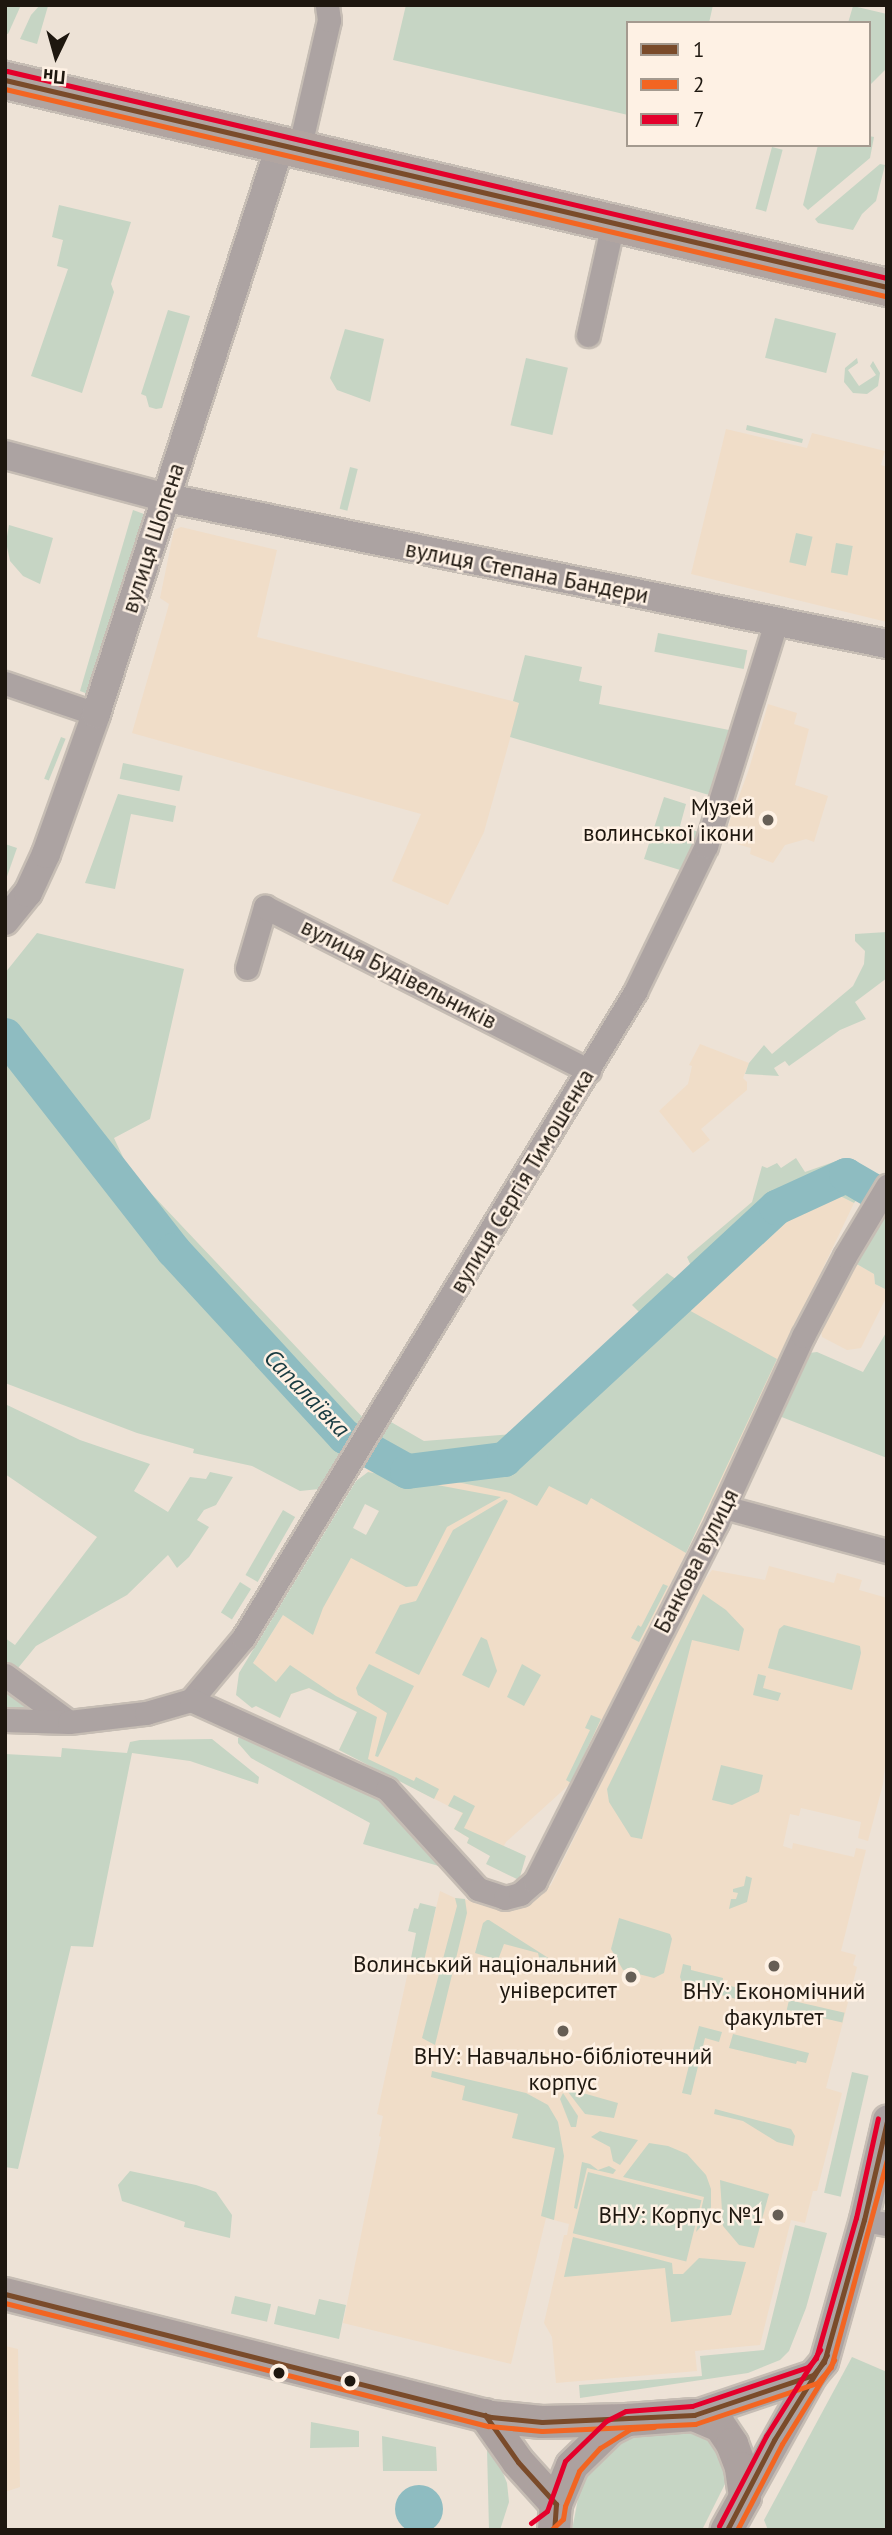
<!DOCTYPE html>
<html>
<head>
<meta charset="utf-8">
<style>
  body { margin:0 }
  #map { position:relative; width:892px; height:2535px; overflow:hidden; background:#ede2d6; font-family:"PT Sans",sans-serif }
  div>[style] { position:absolute }
  .built>* { inset:0; background:#f0ddc8 }
  .green>* { inset:0; background:#c6d5c4; transform-origin:0 0 }
  .water>* { inset:0; background:#8ebcc1 }
  .round { border-radius:50% }
  .river>* { height:35px; margin:-17.5px; padding:0 17.5px; transform-origin:17.5px; border-radius:17.5px; background:#8ebcc1 }
  .roads { filter:drop-shadow(2px 0 #c6bdb4) drop-shadow(-2px 0 #c6bdb4) drop-shadow(0 2px #c6bdb4) drop-shadow(0 -2px #c6bdb4) }
  .minor>* { height:23px; margin:-11.5px; padding:0 11.5px; transform-origin:11.5px; border-radius:11.5px; background:#aca3a2 }
  .tertiary>* { height:28px; margin:-14px; padding:0 14px; transform-origin:14px; border-radius:14px; background:#aca3a2 }
  .secondary>* { height:32px; margin:-16px; padding:0 16px; transform-origin:16px; border-radius:16px; background:#aca19f }
  .primary>* { height:37px; margin:-18.5px; padding:0 18.5px; transform-origin:18.5px; border-radius:18.5px; background:#b1a5a1 }
  .bus-1>* { height:5px; margin:-2.5px; padding:0 2.5px; transform-origin:2.5px; border-radius:2.5px; background:#7a4b2a }
  .bus-2>* { height:5px; margin:-2.5px; padding:0 2.5px; transform-origin:2.5px; border-radius:2.5px; background:#f26522 }
  .bus-3>* { height:5px; margin:-2.5px; padding:0 2.5px; transform-origin:2.5px; border-radius:2.5px; background:#e4002b }
  .dots>* { width:19px; height:19px; translate:-50% -50%; box-sizing:border-box; border:4px solid #fef1e4; border-radius:50% }
  span { translate:-50% -50%; white-space:nowrap; text-align:center; line-height:1.15; -webkit-text-stroke:5px #fef1e4; paint-order:stroke }
  .street-label { font-size:23px; color:#1e170f }
  .poi-label { font-size:23px; color:#1e170f }
  .right { translate:-100% -50%; text-align:right }
  .water-label { font-size:24px; color:#183b41; font-style:italic }
  .frame { position:absolute; inset:0; border:7px solid #1e170f; pointer-events:none }
  .legend { position:absolute; left:626px; top:21px; width:245px; height:126px; box-sizing:border-box; background:#fef1e4; border:2px solid #a49a8f; margin:0; padding:9px 12px; list-style:none; font-size:21px; color:#1e170f }
  .legend li { display:flex; align-items:center; gap:14px; height:35px }
  .legend b { width:35px; border:2px solid #a49a8f }
  .north { position:absolute; left:21px; top:21px; width:70px; height:70px; -webkit-text-stroke:5px #fef1e4; paint-order:stroke; rotate:185deg; font-size:19px; font-weight:700; line-height:28px; text-align:center; color:#1e170f }
  .north::after { content:''; display:block; margin:auto; width:24px; height:32px; background:#1e170f; clip-path:polygon(50% 0,100% 100%,50% 72%,0 100%) }
</style>
</head>
<body>
<div id="map">
  <div class="built">
    <div style="clip-path:polygon(726px 429px,807px 448px,812px 433px,885px 451px,881px 465px,887px 467px,887px 622px,691px 574px)"></div>
    <div style="clip-path:polygon(181px 527px,277px 550px,257px 637px,520px 703px,484px 832px,448px 905px,392px 881px,421px 814px,132px 733px,166px 615px,169px 604px,160px 598px,174px 530px)"></div>
    <div style="clip-path:polygon(768px 704px,797px 713px,794px 724px,809px 729px,795px 785px,828px 796px,814px 842px,806px 839px,785px 845px,773px 863px,750px 854px,751px 848px,723px 840px,749px 769px)"></div>
    <div style="clip-path:polygon(700px 1044px,749px 1063px,743px 1078px,747px 1082px,747px 1090px,701px 1129px,710px 1140px,693px 1153px,659px 1111px,688px 1084px,692px 1066px,689px 1065px)"></div>
    <div style="clip-path:polygon(836px 1194px,854px 1203px,714px 1497px,571px 1783px,506px 1842px,497px 1859px,467px 1843px,469px 1838px,454px 1829px,462px 1813px,339px 1750px,357px 1712px,309px 1688px,291px 1694px,280px 1718px,247px 1673px,283px 1615px,366px 1535px,385px 1500px,388px 1476px,368px 1472px,366px 1463px,393px 1470px,500px 1475px,795px 1207px)"></div>
    <div style="clip-path:polygon(855px 1263px,874px 1274px,875px 1284px,887px 1290px,887px 1296px,861px 1348px,847px 1350px,822px 1337px,821px 1331px)"></div>
    <div style="clip-path:polygon(769px 1566px,834px 1583px,837px 1573px,862px 1580px,859px 1590px,887px 1598px,887px 1747px,883px 1784px,868px 1841px,858px 1838px,861px 1822px,801px 1808px,799px 1816px,790px 1814px,783px 1846px,792px 1849px,793px 1843px,854px 1857px,856px 1848px,866px 1850px,841px 1951px,856px 1955px,853px 1965px,857px 1967px,826px 2088px,842px 2093px,817px 2191px,813px 2191px,805px 2223px,791px 2220px,760px 2345px,695px 2351px,697px 2371px,556px 2383px,552px 2337px,544px 2323px,564px 2235px,567px 2235px,569px 2224px,546px 2218px,511px 2364px,343px 2323px,381px 2137px,379px 2136px,383px 2116px,377px 2114px,411px 1958px,424px 1960px,440px 1891px,455px 1898px,521px 1908px,551px 1885px,697px 1590px,712px 1570px,765px 1580px)"></div>
    <div style="clip-path:polygon(5px 2346px,18px 2349px,20px 2487px,5px 2492px)"></div>
  </div>
  <div class="green">
    <div style="clip-path:polygon(5px 5px,21px 5px,8px 34px,5px 33px)"></div>
    <div style="clip-path:polygon(40px 5px,48px 6px,37px 44px,20px 39px,31px 15px)"></div>
    <div style="clip-path:polygon(406px 5px,713px 5px,709px 23px,628px 23px,628px 115px,393px 60px)"></div>
    <div style="clip-path:polygon(853px 6px,887px 14px,887px 68px,870px 85px,869px 23px,848px 23px)"></div>
    <div style="clip-path:polygon(869px 136px,874px 137px,870px 158px,808px 210px,803px 205px,818px 145px,869px 145px)"></div>
    <div style="left:772px;top:147px;width:11px;height:64px;rotate:15deg"></div>
    <div style="clip-path:polygon(880px 164px,885px 165px,876px 201px,862px 214px,853px 230px,818px 223px,815px 219px)"></div>
    <div style="clip-path:polygon(59px 205px,131px 222px,111px 284px,114px 292px,82px 393px,31px 376px,68px 269px,57px 266px,63px 240px,52px 237px)"></div>
    <div style="clip-path:polygon(168px 310px,190px 316px,162px 408px,156px 409px,149px 407px,146px 396px,141px 394px)"></div>
    <div style="left:775px;top:318px;width:63px;height:41px;rotate:14deg"></div>
    <div style="clip-path:polygon(345px 329px,384px 339px,370px 402px,337px 390px,330px 378px)"></div>
    <div style="left:526px;top:358px;width:43px;height:69px;rotate:13deg"></div>
    <div style="clip-path:polygon(857px 358px,858px 363px,848px 370px,859px 386px,876px 375px,870px 366px,873px 361px,880px 373px,878px 386px,867px 394px,853px 393px,844px 382px,845px 368px)"></div>
    <div style="clip-path:polygon(747px 425px,803px 439px,802px 443px,746px 430px)"></div>
    <div style="left:350px;top:467px;width:8px;height:43px;rotate:14deg"></div>
    <div style="clip-path:polygon(133px 510px,144px 514px,88px 694px,80px 691px)"></div>
    <div style="clip-path:polygon(9px 525px,53px 538px,40px 584px,23px 576px,10px 561px,6px 542px)"></div>
    <div style="left:796px;top:533px;width:17px;height:30px;rotate:13deg"></div>
    <div style="left:836px;top:543px;width:17px;height:30px;rotate:10deg"></div>
    <div style="left:658px;top:633px;width:91px;height:19px;rotate:11deg"></div>
    <div style="clip-path:polygon(525px 655px,582px 667px,579px 681px,602px 686px,599px 704px,734px 731px,716px 797px,510px 737px,519px 703px,513px 701px)"></div>
    <div style="left:61px;top:737px;width:5px;height:45px;rotate:22deg"></div>
    <div style="left:123px;top:763px;width:61px;height:16px;rotate:12deg"></div>
    <div style="clip-path:polygon(118px 794px,176px 806px,173px 822px,131px 814px,115px 889px,85px 883px)"></div>
    <div style="clip-path:polygon(664px 797px,686px 804px,680px 826px,705px 834px,690px 873px,644px 859px)"></div>
    <div style="clip-path:polygon(5px 844px,17px 848px,5px 882px)"></div>
    <div style="clip-path:polygon(887px 932px,887px 978px,855px 1002px,866px 1019px,840px 1030px,789px 1066px,785px 1061px,774px 1068px,779px 1076px,745px 1074px,749px 1063px,764px 1045px,772px 1054px,853px 986px,864px 964px,865px 951px,855px 941px,855px 934px)"></div>
    <div style="clip-path:polygon(37px 933px,184px 969px,150px 1119px,114px 1138px,129px 1170px,367px 1422px,359px 1425px,344px 1450px,335px 1449px,342px 1454px,319px 1489px,300px 1491px,252px 1466px,193px 1453px,194px 1449px,137px 1433px,5px 1383px,5px 973px)"></div>
    <div style="clip-path:polygon(796px 1158px,805px 1172px,842px 1159px,871px 1174px,873px 1179px,854px 1203px,836px 1194px,795px 1207px,714px 1278px,687px 1309px,777px 1359px,686px 1553px,591px 1498px,587px 1505px,549px 1486px,537px 1506px,510px 1493px,366px 1463px,391px 1422px,424px 1441px,514px 1434px,562px 1401px,647px 1320px,632px 1305px,667px 1273px,677px 1280px,691px 1266px,687px 1257px,752px 1202px,762px 1166px,767px 1168px,777px 1163px,781px 1168px)"></div>
    <div style="clip-path:polygon(887px 1213px,887px 1290px,875px 1284px,874px 1274px,855px 1263px)"></div>
    <div style="clip-path:polygon(887px 1331px,887px 1458px,779px 1416px,809px 1353px,817px 1352px,863px 1372px)"></div>
    <div style="clip-path:polygon(5px 1404px,80px 1440px,150px 1464px,134px 1491px,168px 1512px,190px 1477px,206px 1479px,210px 1472px,233px 1477px,216px 1505px,204px 1510px,197px 1520px,209px 1527px,189px 1557px,177px 1568px,168px 1555px,127px 1595px,36px 1646px,14px 1673px,5px 1667px,5px 1638px,15px 1645px,97px 1537px,5px 1474px)"></div>
    <div style="clip-path:polygon(evenodd,368px 1472px,501px 1497px,447px 1527px,417px 1586px,406px 1587px,351px 1558px,323px 1608px,313px 1635px,283px 1615px,253px 1663px,276px 1682px,290px 1665px,336px 1696px,377px 1717px,368px 1759px,414px 1781px,416px 1777px,439px 1789px,434px 1799px,339px 1750px,357px 1712px,309px 1688px,291px 1694px,280px 1718px,256px 1706px,252px 1708px,236px 1695px,239px 1673px,356px 1481px,368px 1472px,365px 1504px,379px 1511px,366px 1535px,353px 1528px,365px 1504px)"></div>
    <div style="clip-path:polygon(505px 1499px,508px 1501px,419px 1675px,375px 1653px,400px 1605px,416px 1601px,453px 1530px)"></div>
    <div style="left:283px;top:1510px;width:14px;height:75px;rotate:30deg"></div>
    <div style="left:240px;top:1582px;width:13px;height:36px;rotate:32deg"></div>
    <div style="clip-path:polygon(663px 1584px,668px 1586px,639px 1642px,631px 1638px,638px 1625px,641px 1627px)"></div>
    <div style="clip-path:polygon(703px 1594px,726px 1610px,744px 1629px,739px 1651px,692px 1640px,642px 1839px,631px 1837px,609px 1802px,607px 1789px)"></div>
    <div style="clip-path:polygon(784px 1625px,860px 1646px,861px 1653px,852px 1690px,768px 1668px,779px 1629px)"></div>
    <div style="clip-path:polygon(481px 1637px,487px 1640px,497px 1671px,489px 1688px,462px 1675px)"></div>
    <div style="clip-path:polygon(369px 1664px,414px 1686px,378px 1757px,375px 1756px,387px 1713px,358px 1695px,356px 1688px)"></div>
    <div style="clip-path:polygon(522px 1664px,541px 1675px,524px 1706px,507px 1697px)"></div>
    <div style="clip-path:polygon(758px 1674px,766px 1676px,763px 1688px,781px 1693px,778px 1701px,753px 1695px)"></div>
    <div style="clip-path:polygon(5px 1691px,30px 1709px,5px 1707px)"></div>
    <div style="clip-path:polygon(591px 1715px,601px 1719px,571px 1783px,566px 1780px,590px 1730px,585px 1728px)"></div>
    <div style="clip-path:polygon(244px 1736px,373px 1795px,401px 1815px,449px 1869px,363px 1844px,370px 1823px,251px 1758px,238px 1743px,238px 1738px)"></div>
    <div style="clip-path:polygon(212px 1739px,259px 1777px,258px 1784px,190px 1761px,132px 1753px,93px 1947px,71px 1946px,18px 2169px,5px 2167px,5px 1754px,61px 1757px,62px 1748px,127px 1753px,130px 1742px,140px 1740px)"></div>
    <div style="clip-path:polygon(721px 1765px,763px 1775px,759px 1792px,732px 1805px,712px 1800px)"></div>
    <div style="clip-path:polygon(454px 1795px,475px 1806px,464px 1828px,526px 1856px,519px 1880px,486px 1864px,490px 1856px,467px 1843px,469px 1838px,454px 1829px,463px 1813px,448px 1806px)"></div>
    <div style="clip-path:polygon(746px 1876px,752px 1878px,747px 1902px,729px 1909px,731px 1899px,736px 1899px,738px 1893px,733px 1892px,733px 1889px,744px 1886px)"></div>
    <div style="clip-path:polygon(455px 1898px,465px 1899px,467px 1913px,435px 2045px,422px 2038px,457px 1906px)"></div>
    <div style="clip-path:polygon(420px 1903px,436px 1907px,424px 1961px,411px 1958px,416px 1933px,408px 1931px,414px 1908px,418px 1909px)"></div>
    <div style="clip-path:polygon(619px 1918px,670px 1934px,672px 1939px,664px 1973px,654px 1978px,623px 1970px,611px 1949px)"></div>
    <div style="clip-path:polygon(487px 1920px,489px 1920px,564px 1968px,540px 1962px,538px 1953px,504px 1944px,498px 1960px,475px 1953px,483px 1923px)"></div>
    <div style="clip-path:polygon(683px 1964px,691px 1966px,691px 1970px,723px 1978px,722px 1984px,743px 1989px,740px 2000px,683px 1985px,680px 1977px)"></div>
    <div style="left:789px;top:2000px;width:57px;height:10px;rotate:13deg"></div>
    <div style="clip-path:polygon(699px 2026px,722px 2032px,719px 2042px,705px 2038px,691px 2095px,682px 2093px)"></div>
    <div style="clip-path:polygon(733px 2034px,809px 2053px,806px 2063px,797px 2061px,796px 2064px,729px 2048px)"></div>
    <div style="clip-path:polygon(432px 2071px,526px 2093px,548px 2105px,558px 2122px,564px 2156px,554px 2220px,541px 2216px,555px 2148px,512px 2138px,518px 2114px,462px 2100px,465px 2086px,431px 2077px)"></div>
    <div style="left:852px;top:2072px;width:17px;height:124px;rotate:13deg"></div>
    <div style="clip-path:polygon(565px 2088px,618px 2103px,614px 2118px,585px 2114px)"></div>
    <div style="clip-path:polygon(563px 2093px,578px 2116px,576px 2127px,571px 2127px,560px 2099px)"></div>
    <div style="clip-path:polygon(715px 2109px,791px 2129px,795px 2136px,793px 2146px,777px 2142px,743px 2121px,714px 2114px)"></div>
    <div style="clip-path:polygon(600px 2131px,603px 2132px,638px 2140px,620px 2165px,613px 2161px,610px 2147px,591px 2137px)"></div>
    <div style="clip-path:polygon(649px 2143px,668px 2146px,687px 2154px,706px 2175px,711px 2189px,711px 2207px,706px 2221px,696px 2232px,704px 2197px,623px 2177px)"></div>
    <div style="clip-path:polygon(582px 2162px,590px 2164px,598px 2170px,609px 2166px,616px 2170px,613px 2174px,587px 2168px,577px 2209px,574px 2208px)"></div>
    <div style="clip-path:polygon(130px 2171px,196px 2185px,216px 2192px,232px 2215px,230px 2238px,184px 2227px,185px 2222px,122px 2201px,118px 2185px)"></div>
    <div style="left:588px;top:2172px;width:117px;height:63px;rotate:14deg"></div>
    <div style="clip-path:polygon(720px 2180px,769px 2194px,754px 2248px,739px 2245px,723px 2226px)"></div>
    <div style="clip-path:polygon(795px 2225px,827px 2233px,806px 2308px,789px 2351px,780px 2360px,748px 2373px,580px 2398px,579px 2385px,702px 2376px,700px 2356px,764px 2350px)"></div>
    <div style="clip-path:polygon(573px 2237px,672px 2263px,673px 2274px,683px 2274px,699px 2258px,746px 2262px,731px 2315px,671px 2322px,665px 2268px,564px 2277px)"></div>
    <div style="left:235px;top:2296px;width:37px;height:18px;rotate:13deg"></div>
    <div style="clip-path:polygon(319px 2299px,346px 2305px,339px 2339px,274px 2324px,278px 2306px,315px 2315px)"></div>
    <div style="clip-path:polygon(852px 2357px,887px 2372px,887px 2530px,768px 2530px,764px 2520px)"></div>
    <div style="clip-path:polygon(311px 2422px,359px 2431px,359px 2447px,310px 2448px)"></div>
    <div style="clip-path:polygon(679px 2423px,713px 2436px,730px 2474px,702px 2530px,572px 2530px,580px 2488px,591px 2470px,613px 2446px,634px 2431px)"></div>
    <div style="clip-path:polygon(382px 2436px,436px 2447px,437px 2471px,383px 2471px)"></div>
    <div style="clip-path:polygon(487px 2449px,501px 2468px,507px 2483px,509px 2502px,500px 2530px,489px 2530px)"></div>
  </div>
  <div class="water">
    <div class="round" style="left:395px;top:2485px;width:48px;height:48px"></div>
  </div>
  <div class="river">
    <div style="left:5px;top:1035px;width:273px;rotate:52deg"></div>
    <div style="left:173px;top:1250px;width:253px;rotate:47.4deg"></div>
    <div style="left:344px;top:1436px;width:72px;rotate:29.1deg"></div>
    <div style="left:407px;top:1471px;width:98px;rotate:-7.1deg"></div>
    <div style="left:504px;top:1459px;width:371px;rotate:-42.8deg"></div>
    <div style="left:776px;top:1207px;width:77px;rotate:-24.6deg"></div>
    <div style="left:846px;top:1175px;width:48px;rotate:30.3deg"></div>
  </div>
  <div class="roads">
    <div class="minor">
      <div style="left:299px;top:150px;width:133px;rotate:-77deg"></div>
      <div style="left:329px;top:20px;width:15px;rotate:-98deg"></div>
      <div style="left:588px;top:335px;width:115px;rotate:-77.4deg"></div>
      <div style="left:5px;top:683px;width:96px;rotate:18.8deg"></div>
      <div style="left:247px;top:968px;width:64px;rotate:-73.6deg"></div>
      <div style="left:265px;top:907px;width:363px;rotate:26.8deg"></div>
      <div style="left:724px;top:1507px;width:169px;rotate:15.1deg"></div>
      <div style="left:5px;top:1675px;width:79px;rotate:36.3deg"></div>
      <div style="left:191px;top:1700px;width:81px;rotate:-50deg"></div>
      <div style="left:243px;top:1638px;width:756px;rotate:-58.75deg"></div>
      <div style="left:635px;top:992px;width:162px;rotate:-64.1deg"></div>
      <div style="left:706px;top:846px;width:235px;rotate:-72.6deg"></div>
      <div style="left:5px;top:1720px;width:64px;rotate:1.8deg"></div>
      <div style="left:69px;top:1722px;width:78px;rotate:-6.7deg"></div>
      <div style="left:146px;top:1713px;width:47px;rotate:-16.1deg"></div>
      <div style="left:191px;top:1700px;width:215px;rotate:24.4deg"></div>
      <div style="left:387px;top:1789px;width:135px;rotate:47.7deg"></div>
      <div style="left:478px;top:1889px;width:28px;rotate:18deg"></div>
      <div style="left:505px;top:1898px;width:16px;rotate:-15deg"></div>
      <div style="left:520px;top:1894px;width:20px;rotate:-41deg"></div>
      <div style="left:535px;top:1881px;width:402px;rotate:-63.1deg"></div>
      <div style="left:717px;top:1522px;width:205px;rotate:-65.2deg"></div>
      <div style="left:803px;top:1336px;width:90px;rotate:-62.3deg"></div>
      <div style="left:845px;top:1256px;width:82px;rotate:-59deg"></div>
      <div style="left:864px;top:2220px;width:23px;rotate:10deg"></div>
    </div>
    <div class="tertiary">
      <div style="left:5px;top:455px;width:168px;rotate:14.9deg"></div>
      <div style="left:167px;top:498px;width:735px;rotate:11.46deg"></div>
      <div style="left:5px;top:921px;width:36px;rotate:-51deg"></div>
      <div style="left:28px;top:893px;width:43px;rotate:-65.2deg"></div>
      <div style="left:46px;top:854px;width:149px;rotate:-70.3deg"></div>
      <div style="left:96px;top:714px;width:597px;rotate:-72.05deg"></div>
      <div style="left:694px;top:2415px;width:126px;rotate:-18.6deg"></div>
      <div style="left:745px;top:2497px;width:140px;rotate:-60.9deg"></div>
      <div style="left:813px;top:2375px;width:17px;rotate:-50deg"></div>
      <div style="left:824px;top:2362px;width:148px;rotate:-74.3deg"></div>
      <div style="left:864px;top:2220px;width:103px;rotate:-77deg"></div>
    </div>
    <div class="secondary">
      <div style="left:5px;top:2294px;width:501px;rotate:14.2deg"></div>
      <div style="left:491px;top:2417px;width:51px;rotate:5.6deg"></div>
      <div style="left:542px;top:2422px;width:86px;rotate:-1.3deg"></div>
      <div style="left:628px;top:2420px;width:66px;rotate:-4.3deg"></div>
      <div style="left:694px;top:2415px;width:28px;rotate:23deg"></div>
      <div style="left:720px;top:2426px;width:22px;rotate:56deg"></div>
      <div style="left:732px;top:2444px;width:26px;rotate:69deg"></div>
      <div style="left:741px;top:2468px;width:29px;rotate:82deg"></div>
      <div style="left:745px;top:2497px;width:38px;rotate:119deg"></div>
      <div style="left:485px;top:2415px;width:57px;rotate:54.9deg"></div>
      <div style="left:518px;top:2462px;width:57px;rotate:47.9deg"></div>
      <div style="left:554px;top:2530px;width:26px;rotate:-86deg"></div>
      <div style="left:556px;top:2504px;width:41px;rotate:-67.2deg"></div>
      <div style="left:572px;top:2466px;width:53px;rotate:-44.2deg"></div>
      <div style="left:610px;top:2429px;width:20px;rotate:-27deg"></div>
    </div>
    <div class="primary">
      <div style="left:5px;top:80px;width:906px;rotate:13.21deg"></div>
    </div>
  </div>
  <div class="bus-1">
    <div style="left:5px;top:80px;width:906px;rotate:13.21deg"></div>
    <div style="left:5px;top:2294px;width:501px;rotate:14.2deg"></div>
    <div style="left:491px;top:2417px;width:51px;rotate:5.6deg"></div>
    <div style="left:542px;top:2422px;width:152px;rotate:-2.6deg"></div>
    <div style="left:694px;top:2415px;width:126px;rotate:-18.6deg"></div>
    <div style="left:813px;top:2375px;width:17px;rotate:-50deg"></div>
    <div style="left:824px;top:2362px;width:148px;rotate:-74.3deg"></div>
    <div style="left:864px;top:2220px;width:102px;rotate:-76.9deg"></div>
    <div style="left:485px;top:2415px;width:57px;rotate:54.9deg"></div>
    <div style="left:518px;top:2462px;width:57px;rotate:47.9deg"></div>
    <div style="left:556px;top:2504px;width:26px;rotate:94deg"></div>
    <div style="left:727px;top:2530px;width:102px;rotate:-62.4deg"></div>
    <div style="left:774px;top:2440px;width:100px;rotate:-58.1deg"></div>
  </div>
  <div class="bus-2">
    <div style="left:5px;top:89px;width:904px;rotate:13.24deg"></div>
    <div style="left:5px;top:2303px;width:499px;rotate:14.3deg"></div>
    <div style="left:489px;top:2426px;width:53px;rotate:5.4deg"></div>
    <div style="left:542px;top:2431px;width:153px;rotate:-2.6deg"></div>
    <div style="left:695px;top:2424px;width:129px;rotate:-18.6deg"></div>
    <div style="left:817px;top:2383px;width:21px;rotate:-49deg"></div>
    <div style="left:831px;top:2367px;width:214px;rotate:-74.9deg"></div>
    <div style="left:551px;top:2530px;width:16px;rotate:-43deg"></div>
    <div style="left:563px;top:2519px;width:13px;rotate:-81deg"></div>
    <div style="left:565px;top:2506px;width:38px;rotate:-68deg"></div>
    <div style="left:579px;top:2471px;width:31px;rotate:-48deg"></div>
    <div style="left:600px;top:2448px;width:36px;rotate:-32deg"></div>
    <div style="left:630px;top:2429px;width:24px;rotate:-5deg"></div>
    <div style="left:737px;top:2530px;width:97px;rotate:-62.4deg"></div>
    <div style="left:782px;top:2444px;width:99px;rotate:-58.2deg"></div>
  </div>
  <div class="bus-3">
    <div style="left:7px;top:71px;width:904px;rotate:13.24deg"></div>
    <div style="left:531px;top:2523px;width:20px;rotate:-37deg"></div>
    <div style="left:547px;top:2511px;width:53px;rotate:-70.2deg"></div>
    <div style="left:565px;top:2461px;width:57px;rotate:-44.3deg"></div>
    <div style="left:606px;top:2421px;width:22px;rotate:-27deg"></div>
    <div style="left:626px;top:2411px;width:66px;rotate:-4.3deg"></div>
    <div style="left:692px;top:2406px;width:122px;rotate:-18.6deg"></div>
    <div style="left:808px;top:2367px;width:12px;rotate:-48deg"></div>
    <div style="left:816px;top:2358px;width:146px;rotate:-74.1deg"></div>
    <div style="left:856px;top:2218px;width:102px;rotate:-77.6deg"></div>
    <div style="left:719px;top:2526px;width:102px;rotate:-62.4deg"></div>
    <div style="left:766px;top:2436px;width:102px;rotate:-57.9deg"></div>
  </div>
  <div class="dots">
    <div style="left:768px;top:820px;background:#665e55"></div>
    <div style="left:774px;top:1966px;background:#665e55"></div>
    <div style="left:631px;top:1977px;background:#665e55"></div>
    <div style="left:563px;top:2031px;background:#665e55"></div>
    <div style="left:778px;top:2215px;background:#665e55"></div>
    <div style="left:279px;top:2373px;background:#1e170f"></div>
    <div style="left:350px;top:2381px;background:#1e170f"></div>
  </div>
  <div class="street-label">
    <span style="left:153px;top:538px;rotate:-72deg">вулиця Шопена</span>
    <span style="left:527px;top:572px;rotate:11deg">вулиця Степана Бандери</span>
    <span style="left:399px;top:974px;rotate:27deg">вулиця Будівельників</span>
    <span style="left:522px;top:1181px;rotate:-59deg">вулиця Сергія Тимошенка</span>
    <span style="left:696px;top:1561px;rotate:-63deg">Банкова вулиця</span>
  </div>
  <div class="poi-label">
    <span class="right" style="left:754px;top:820px">Музей<br>волинської ікони</span>
    <span class="right" style="left:617px;top:1977px">Волинський національний<br>університет</span>
    <span style="left:774px;top:2004px">ВНУ: Економічний<br>факультет</span>
    <span style="left:563px;top:2069px">ВНУ: Навчально-бібліотечний<br>корпус</span>
    <span class="right" style="left:764px;top:2215px">ВНУ: Корпус №1</span>
  </div>
  <div class="water-label">
    <span style="left:307px;top:1393px;rotate:46deg">Сапалаївка</span>
  </div>
  <div class="frame"></div>
  <ul class="legend">
  <li><b style="height:9px;background:#7a4b2a"></b>1</li>
  <li><b style="height:9px;background:#f26522"></b>2</li>
  <li><b style="height:9px;background:#e4002b"></b>7</li>
  </ul>
  <div class="north">Пн</div>
</div>
</body>
</html>
